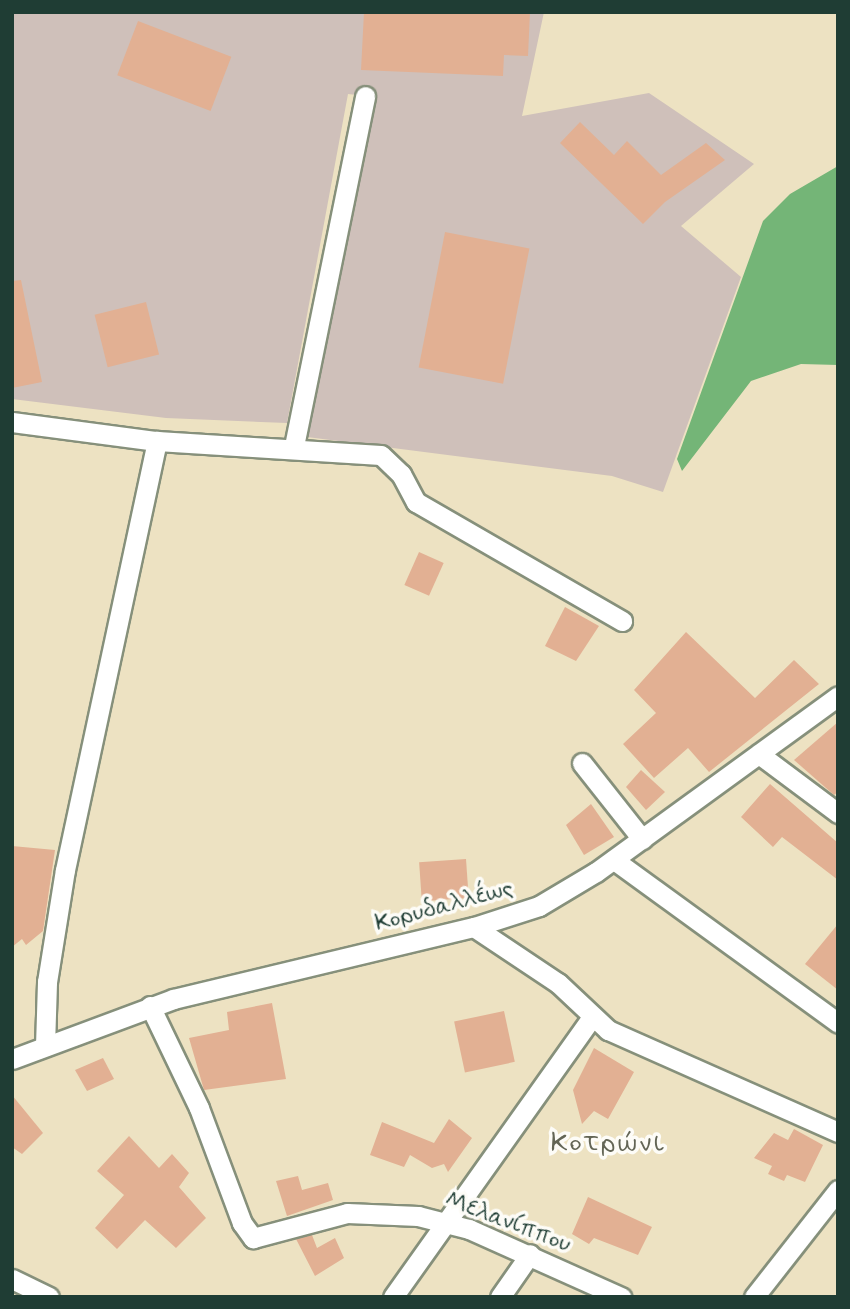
<!DOCTYPE html>
<html>
<head>
<meta charset="utf-8">
<style>
  body { margin:0 }
  #map { position:relative; width:850px; height:1309px; overflow:hidden; background:#ede2c2; font-family:Mynerve,sans-serif }
  div>[style] { position:absolute }
  .industrial>* { inset:0; background:#cfc0ba }
  .forest>* { inset:0; background:#74b577 }
  .building>* { inset:0; background:#e2b093; transform-origin:0 0 }
  .roads { filter:drop-shadow(2px 0 #86907b) drop-shadow(-2px 0 #86907b) drop-shadow(0 2px #86907b) drop-shadow(0 -2px #86907b) }
  .street>* { height:19px; margin:-9.5px; padding:0 9.5px; transform-origin:9.5px; border-radius:9.5px; background:#fff }
  span { translate:-50% -50%; white-space:nowrap; text-align:center; line-height:1.15; -webkit-text-stroke:7px #fdfcf7; paint-order:stroke }
  .street-label { font-size:24px; color:#1f3d34 }
  .quarter-label { font-size:28px; color:#636555; letter-spacing:2px }
  .frame { position:absolute; inset:0; border:14px solid #1f3d34; pointer-events:none }
</style>
</head>
<body>
<div id="map">
  <div class="industrial">
    <div style="clip-path:polygon(12px 12px,544px 12px,522px 116px,649px 93px,754px 164px,681px 226px,741px 277px,663px 492px,612px 476px,307px 437px,374px 97px,348px 94px,287px 423px,166px 418px,12px 399px)"></div>
  </div>
  <div class="forest">
    <div style="clip-path:polygon(838px 166px,838px 365px,801px 364px,751px 381px,682px 471px,677px 459px,763px 221px,790px 194px)"></div>
  </div>
  <div class="building">
    <div style="clip-path:polygon(364px 12px,530px 12px,528px 56px,504px 55px,503px 76px,361px 70px)"></div>
    <div style="left:138px;top:21px;width:100px;height:58px;rotate:21deg"></div>
    <div style="clip-path:polygon(580px 122px,614px 155px,627px 141px,661px 175px,706px 143px,725px 160px,665px 202px,643px 224px,560px 143px)"></div>
    <div style="left:445px;top:232px;width:86px;height:138px;rotate:11deg"></div>
    <div style="clip-path:polygon(21px 280px,42px 382px,12px 388px,12px 281px)"></div>
    <div style="left:146px;top:302px;width:54px;height:53px;rotate:76deg"></div>
    <div style="left:419px;top:552px;width:27px;height:36px;rotate:24deg"></div>
    <div style="clip-path:polygon(565px 607px,599px 626px,576px 661px,545px 646px)"></div>
    <div style="clip-path:polygon(686px 632px,755px 698px,794px 660px,819px 684px,709px 772px,688px 748px,654px 778px,623px 744px,656px 713px,634px 690px)"></div>
    <div style="clip-path:polygon(838px 722px,838px 792px,834px 795px,794px 760px)"></div>
    <div style="clip-path:polygon(641px 770px,665px 792px,646px 810px,626px 787px)"></div>
    <div style="clip-path:polygon(770px 784px,838px 843px,838px 880px,782px 837px,773px 847px,741px 817px)"></div>
    <div style="clip-path:polygon(591px 804px,614px 837px,584px 855px,566px 825px)"></div>
    <div style="clip-path:polygon(12px 846px,55px 850px,43px 931px,26px 945px,22px 939px,12px 947px)"></div>
    <div style="left:466px;top:859px;width:39px;height:47px;rotate:86deg"></div>
    <div style="clip-path:polygon(838px 924px,838px 990px,805px 964px)"></div>
    <div style="clip-path:polygon(272px 1003px,286px 1079px,204px 1090px,189px 1038px,229px 1030px,227px 1012px)"></div>
    <div style="left:504px;top:1011px;width:52px;height:51px;rotate:78deg"></div>
    <div style="clip-path:polygon(594px 1048px,634px 1072px,608px 1119px,594px 1111px,582px 1124px,573px 1090px)"></div>
    <div style="clip-path:polygon(103px 1058px,114px 1079px,87px 1091px,75px 1070px)"></div>
    <div style="clip-path:polygon(12px 1095px,43px 1133px,22px 1154px,12px 1147px)"></div>
    <div style="clip-path:polygon(449px 1119px,472px 1138px,448px 1172px,444px 1164px,432px 1168px,410px 1155px,404px 1167px,370px 1155px,382px 1122px,434px 1143px)"></div>
    <div style="clip-path:polygon(794px 1129px,823px 1145px,805px 1182px,787px 1175px,784px 1181px,768px 1174px,772px 1166px,754px 1158px,774px 1133px,788px 1140px)"></div>
    <div style="clip-path:polygon(129px 1136px,159px 1168px,172px 1154px,189px 1173px,179px 1187px,206px 1218px,176px 1248px,145px 1220px,117px 1249px,95px 1228px,124px 1195px,97px 1171px)"></div>
    <div style="clip-path:polygon(298px 1176px,302px 1190px,328px 1183px,333px 1200px,287px 1216px,276px 1181px)"></div>
    <div style="clip-path:polygon(588px 1197px,652px 1227px,638px 1255px,594px 1238px,589px 1244px,572px 1234px)"></div>
    <div style="clip-path:polygon(312px 1235px,317px 1248px,335px 1238px,344px 1258px,315px 1276px,296px 1239px)"></div>
  </div>
  <div class="roads">
    <div class="street">
      <div style="left:12px;top:422px;width:146px;rotate:7.5deg"></div>
      <div style="left:157px;top:441px;width:224px;rotate:3.6deg"></div>
      <div style="left:381px;top:455px;width:28px;rotate:44deg"></div>
      <div style="left:401px;top:474px;width:32px;rotate:62deg"></div>
      <div style="left:416px;top:502px;width:238px;rotate:30deg"></div>
      <div style="left:294px;top:446px;width:357px;rotate:-78.5deg"></div>
      <div style="left:759px;top:754px;width:99px;rotate:36.8deg"></div>
      <div style="left:582px;top:763px;width:97px;rotate:51.7deg"></div>
      <div style="left:614px;top:860px;width:277px;rotate:36deg"></div>
      <div style="left:474px;top:927px;width:101px;rotate:33.7deg"></div>
      <div style="left:558px;top:983px;width:69px;rotate:43.2deg"></div>
      <div style="left:608px;top:1030px;width:252px;rotate:23.9deg"></div>
      <div style="left:150px;top:1006px;width:113px;rotate:64.3deg"></div>
      <div style="left:199px;top:1108px;width:123px;rotate:69.5deg"></div>
      <div style="left:242px;top:1223px;width:19px;rotate:54deg"></div>
      <div style="left:253px;top:1238px;width:97px;rotate:-14.9deg"></div>
      <div style="left:347px;top:1213px;width:71px;rotate:2.4deg"></div>
      <div style="left:418px;top:1216px;width:53px;rotate:14.3deg"></div>
      <div style="left:469px;top:1229px;width:167px;rotate:24.1deg"></div>
      <div style="left:45px;top:1046px;width:64px;rotate:-88.2deg"></div>
      <div style="left:47px;top:982px;width:113px;rotate:-80.9deg"></div>
      <div style="left:65px;top:870px;width:439px;rotate:-77.9deg"></div>
      <div style="left:12px;top:1059px;width:172px;rotate:-20.4deg"></div>
      <div style="left:173px;top:999px;width:309px;rotate:-13.5deg"></div>
      <div style="left:474px;top:927px;width:68px;rotate:-17.9deg"></div>
      <div style="left:539px;top:906px;width:66px;rotate:-30.8deg"></div>
      <div style="left:596px;top:872px;width:299px;rotate:-36deg"></div>
      <div style="left:12px;top:1279px;width:41px;rotate:25.9deg"></div>
      <div style="left:393px;top:1297px;width:342px;rotate:-54.6deg"></div>
      <div style="left:500px;top:1297px;width:52px;rotate:-55.1deg"></div>
      <div style="left:754px;top:1297px;width:136px;rotate:-51.9deg"></div>
    </div>
  </div>
  <div class="street-label">
    <span style="left:444px;top:906px;rotate:-15deg">Κορυδαλλέως</span>
    <span style="left:508px;top:1222px;rotate:21deg">Μελανίππου</span>
  </div>
  <div class="quarter-label">
    <span style="left:608px;top:1144px">Κοτρώνι</span>
  </div>
  <div class="frame"></div>
</div>
</body>
</html>
